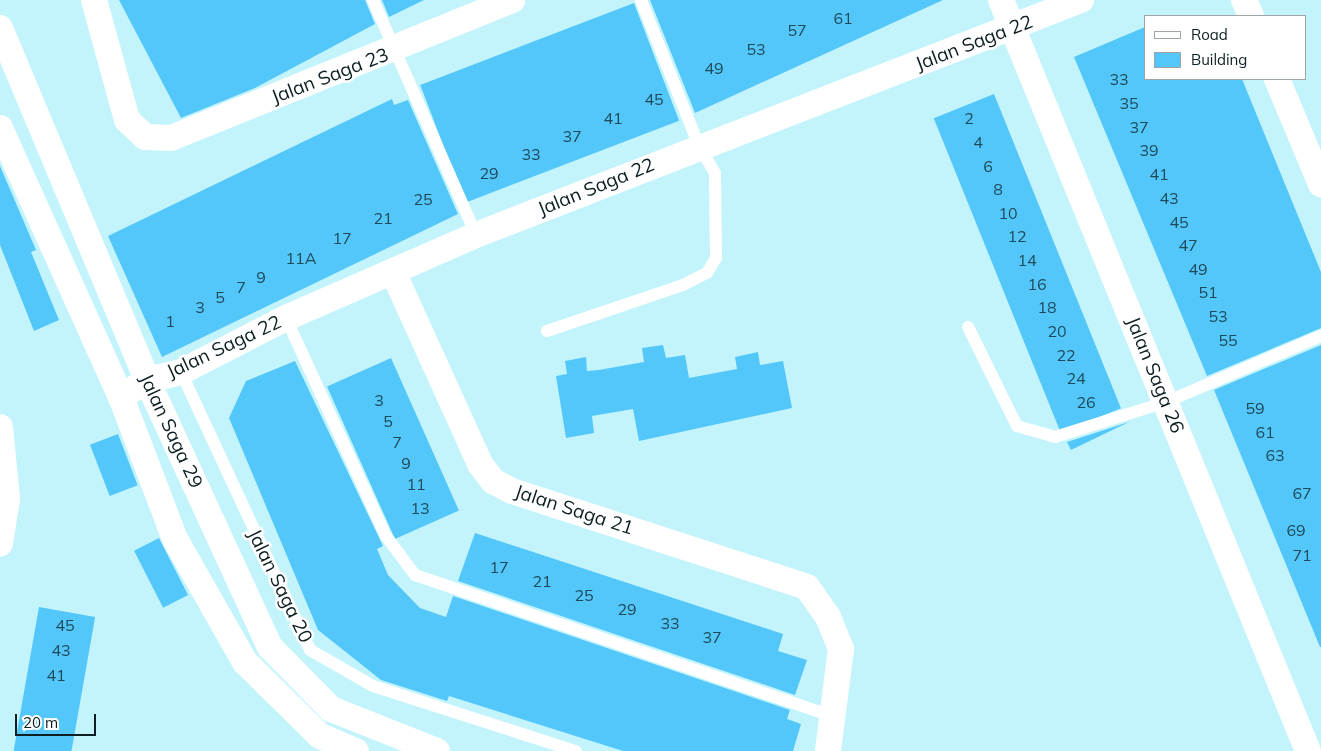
<!DOCTYPE html>
<html>
<head>
<meta charset="utf-8">
<style>
  body { margin:0 }
  #map { position:relative; width:1321px; height:751px; overflow:hidden; background:#c3f4fc; font-family:Mulish,sans-serif }
  div>[style] { position:absolute }
  .building>* { inset:0; background:#53c7fa; transform-origin:0 0 }
  .lane>* { height:12px; margin:-6px; padding:0 6px; transform-origin:6px; border-radius:6px; background:#fff }
  .street>* { height:26px; margin:-13px; padding:0 13px; transform-origin:13px; border-radius:13px; background:#fff }
  span { translate:-50% -50%; white-space:nowrap; text-align:center; line-height:1.15; -webkit-text-stroke:5px #fff; paint-order:stroke }
  .number-label { font-size:16px; color:#1e4959 }
  .number-label span { -webkit-text-stroke-width:0 }
  .street-label { font-size:19px; color:#0d1f23 }
  .legend { position:absolute; left:1144px; top:15px; width:162px; height:65px; box-sizing:border-box; background:#fff; border:1px solid #9ea5a7; margin:0; padding:6px 9px; list-style:none; font-size:15px; color:#0d1f23 }
  .legend li { display:flex; align-items:center; gap:10px; height:25px }
  .legend b { width:25px; border:1px solid #9ea5a7 }
  .scale { position:absolute; left:15px; top:714px; width:81px; height:22px; box-sizing:border-box; border:2px solid #0d1f23; border-top:0; padding-left:6px; font-size:15px; line-height:18px; white-space:nowrap; color:#0d1f23; -webkit-text-stroke:4px #fff; paint-order:stroke }
</style>
</head>
<body>
<div id="map">
  <div class="building">
    <div style="clip-path:polygon(119px 0,365px 0,375px 24px,255px 88px,181px 118px)"></div>
    <div style="clip-path:polygon(382px 0,424px 0,389px 17px)"></div>
    <div style="clip-path:polygon(650px 0,943px 0,695px 113px)"></div>
    <div style="left:634px;top:3px;width:126px;height:229px;rotate:69deg"></div>
    <div style="clip-path:polygon(1145px 27px,1145px 79px,1242px 79px,1321px 272px,1321px 328px,1207px 376px,1074px 57px)"></div>
    <div style="left:994px;top:94px;width:339px;height:65px;rotate:68deg"></div>
    <div style="clip-path:polygon(392px 99px,394px 105px,408px 100px,458px 214px,162px 357px,108px 236px)"></div>
    <div style="clip-path:polygon(0 166px,36px 250px,31px 252px,59px 320px,34px 331px,0 245px)"></div>
    <div style="clip-path:polygon(663px 345px,666px 358px,685px 355px,689px 378px,737px 369px,735px 357px,758px 352px,760px 365px,783px 361px,792px 408px,639px 441px,633px 409px,592px 416px,594px 433px,566px 438px,556px 376px,567px 374px,565px 361px,586px 357px,587px 371px,599px 370px,644px 362px,642px 348px)"></div>
    <div style="clip-path:polygon(1321px 345px,1321px 647px,1320px 647px,1214px 390px)"></div>
    <div style="left:391px;top:358px;width:167px;height:70px;rotate:66deg"></div>
    <div style="clip-path:polygon(295px 361px,383px 546px,377px 549px,388px 575px,420px 608px,446px 617px,453px 596px,790px 710px,787px 719px,801px 724px,793px 751px,623px 751px,449px 696px,447px 701px,381px 680px,318px 630px,229px 418px,246px 381px)"></div>
    <div style="clip-path:polygon(1129px 422px,1071px 450px,1067px 442px)"></div>
    <div style="left:118px;top:434px;width:55px;height:30px;rotate:69deg"></div>
    <div style="clip-path:polygon(475px 533px,783px 634px,778px 651px,807px 660px,795px 695px,458px 581px)"></div>
    <div style="left:159px;top:538px;width:64px;height:28px;rotate:63deg"></div>
    <div style="left:39px;top:607px;width:57px;height:146px;rotate:10deg"></div>
  </div>
  <div class="lane">
    <div style="left:373px;top:0;width:257px;rotate:66.3deg"></div>
    <div style="left:286px;top:318px;width:240px;rotate:65.4deg"></div>
    <div style="left:386px;top:536px;width:49px;rotate:53.4deg"></div>
    <div style="left:415px;top:575px;width:443px;rotate:18.7deg"></div>
    <div style="left:968px;top:327px;width:110px;rotate:63.7deg"></div>
    <div style="left:1017px;top:426px;width:40px;rotate:16deg"></div>
    <div style="left:1055px;top:437px;width:116px;rotate:-17.5deg"></div>
    <div style="left:1166px;top:402px;width:168px;rotate:-23.1deg"></div>
    <div style="left:547px;top:331px;width:144px;rotate:-18.7deg"></div>
    <div style="left:683px;top:285px;width:27px;rotate:-27deg"></div>
    <div style="left:707px;top:273px;width:17px;rotate:-59deg"></div>
    <div style="left:716px;top:258px;width:85px;rotate:-90.7deg"></div>
    <div style="left:715px;top:173px;width:31px;rotate:-121deg"></div>
    <div style="left:699px;top:146px;width:157px;rotate:-111.7deg"></div>
    <div style="left:181px;top:372px;width:306px;rotate:65.1deg"></div>
    <div style="left:310px;top:650px;width:73px;rotate:29.7deg"></div>
    <div style="left:373px;top:686px;width:213px;rotate:17.8deg"></div>
  </div>
  <div class="street">
    <div style="left:94px;top:0;width:124px;rotate:74.6deg"></div>
    <div style="left:127px;top:120px;width:25px;rotate:43deg"></div>
    <div style="left:145px;top:137px;width:26px;rotate:2deg"></div>
    <div style="left:171px;top:138px;width:368px;rotate:-22deg"></div>
    <div style="left:1001px;top:0;width:811px;rotate:67.77deg"></div>
    <div style="left:1244px;top:0;width:17px;rotate:66deg"></div>
    <div style="left:0;top:28px;width:381px;rotate:67.3deg"></div>
    <div style="left:147px;top:380px;width:294px;rotate:65.3deg"></div>
    <div style="left:270px;top:647px;width:87px;rotate:45.5deg"></div>
    <div style="left:331px;top:709px;width:114px;rotate:21.6deg"></div>
    <div style="left:1277px;top:79px;width:114px;rotate:67.3deg"></div>
    <div style="left:0;top:128px;width:295px;rotate:65.8deg"></div>
    <div style="left:121px;top:397px;width:152px;rotate:69.2deg"></div>
    <div style="left:175px;top:539px;width:142px;rotate:60.4deg"></div>
    <div style="left:245px;top:662px;width:105px;rotate:44.6deg"></div>
    <div style="left:320px;top:736px;width:39px;rotate:23deg"></div>
    <div style="left:394px;top:274px;width:209px;rotate:65.6deg"></div>
    <div style="left:480px;top:464px;width:21px;rotate:53deg"></div>
    <div style="left:493px;top:481px;width:21px;rotate:28deg"></div>
    <div style="left:512px;top:491px;width:310px;rotate:18deg"></div>
    <div style="left:807px;top:587px;width:37px;rotate:55deg"></div>
    <div style="left:828px;top:617px;width:35px;rotate:68deg"></div>
    <div style="left:841px;top:649px;width:103px;rotate:97.3deg"></div>
    <div style="left:121px;top:397px;width:31px;rotate:-33deg"></div>
    <div style="left:147px;top:380px;width:35px;rotate:-13deg"></div>
    <div style="left:181px;top:372px;width:118px;rotate:-27.2deg"></div>
    <div style="left:286px;top:318px;width:207px;rotate:-23.6deg"></div>
    <div style="left:476px;top:235px;width:649px;rotate:-21.23deg"></div>
    <div style="left:0;top:427px;width:72px;rotate:84.4deg"></div>
    <div style="left:7px;top:499px;width:45px;rotate:99deg"></div>
  </div>
  <div class="number-label">
    <span style="left:843px;top:18px">61</span>
    <span style="left:797px;top:30px">57</span>
    <span style="left:756px;top:49px">53</span>
    <span style="left:714px;top:68px">49</span>
    <span style="left:1119px;top:79px">33</span>
    <span style="left:654px;top:99px">45</span>
    <span style="left:1129px;top:103px">35</span>
    <span style="left:613px;top:118px">41</span>
    <span style="left:969px;top:118px">2</span>
    <span style="left:1139px;top:127px">37</span>
    <span style="left:572px;top:136px">37</span>
    <span style="left:978px;top:142px">4</span>
    <span style="left:1149px;top:150px">39</span>
    <span style="left:531px;top:154px">33</span>
    <span style="left:988px;top:166px">6</span>
    <span style="left:489px;top:173px">29</span>
    <span style="left:1159px;top:174px">41</span>
    <span style="left:998px;top:189px">8</span>
    <span style="left:1169px;top:198px">43</span>
    <span style="left:423px;top:199px">25</span>
    <span style="left:1008px;top:213px">10</span>
    <span style="left:383px;top:218px">21</span>
    <span style="left:1179px;top:222px">45</span>
    <span style="left:1017px;top:236px">12</span>
    <span style="left:342px;top:238px">17</span>
    <span style="left:1188px;top:245px">47</span>
    <span style="left:301px;top:258px">11A</span>
    <span style="left:1027px;top:260px">14</span>
    <span style="left:1198px;top:269px">49</span>
    <span style="left:261px;top:277px">9</span>
    <span style="left:1037px;top:284px">16</span>
    <span style="left:241px;top:287px">7</span>
    <span style="left:1208px;top:292px">51</span>
    <span style="left:220px;top:297px">5</span>
    <span style="left:200px;top:307px">3</span>
    <span style="left:1047px;top:307px">18</span>
    <span style="left:1218px;top:316px">53</span>
    <span style="left:170px;top:321px">1</span>
    <span style="left:1057px;top:331px">20</span>
    <span style="left:1228px;top:340px">55</span>
    <span style="left:1066px;top:355px">22</span>
    <span style="left:1076px;top:378px">24</span>
    <span style="left:379px;top:400px">3</span>
    <span style="left:1086px;top:402px">26</span>
    <span style="left:1255px;top:408px">59</span>
    <span style="left:388px;top:421px">5</span>
    <span style="left:1265px;top:432px">61</span>
    <span style="left:397px;top:442px">7</span>
    <span style="left:1275px;top:455px">63</span>
    <span style="left:406px;top:463px">9</span>
    <span style="left:416px;top:484px">11</span>
    <span style="left:1302px;top:493px">67</span>
    <span style="left:420px;top:508px">13</span>
    <span style="left:1296px;top:530px">69</span>
    <span style="left:1302px;top:555px">71</span>
    <span style="left:499px;top:567px">17</span>
    <span style="left:542px;top:581px">21</span>
    <span style="left:584px;top:595px">25</span>
    <span style="left:627px;top:609px">29</span>
    <span style="left:670px;top:623px">33</span>
    <span style="left:65px;top:625px">45</span>
    <span style="left:712px;top:637px">37</span>
    <span style="left:61px;top:650px">43</span>
    <span style="left:56px;top:675px">41</span>
  </div>
  <div class="street-label">
    <span style="left:974px;top:43px;rotate:-21deg">Jalan Saga 22</span>
    <span style="left:330px;top:76px;rotate:-21deg">Jalan Saga 23</span>
    <span style="left:596px;top:187px;rotate:-22deg">Jalan Saga 22</span>
    <span style="left:224px;top:347px;rotate:-25deg">Jalan Saga 22</span>
    <span style="left:1155px;top:375px;rotate:68deg">Jalan Saga 26</span>
    <span style="left:171px;top:431px;rotate:65deg">Jalan Saga 29</span>
    <span style="left:574px;top:510px;rotate:18deg">Jalan Saga 21</span>
    <span style="left:280px;top:586px;rotate:64deg">Jalan Saga 20</span>
  </div>
  <ul class="legend">
  <li><b style="height:6px;background:#fff"></b>Road</li>
  <li><b style="height:14px;background:#53c7fa"></b>Building</li>
  </ul>
  <div class="scale">20 m</div>
</div>
</body>
</html>
